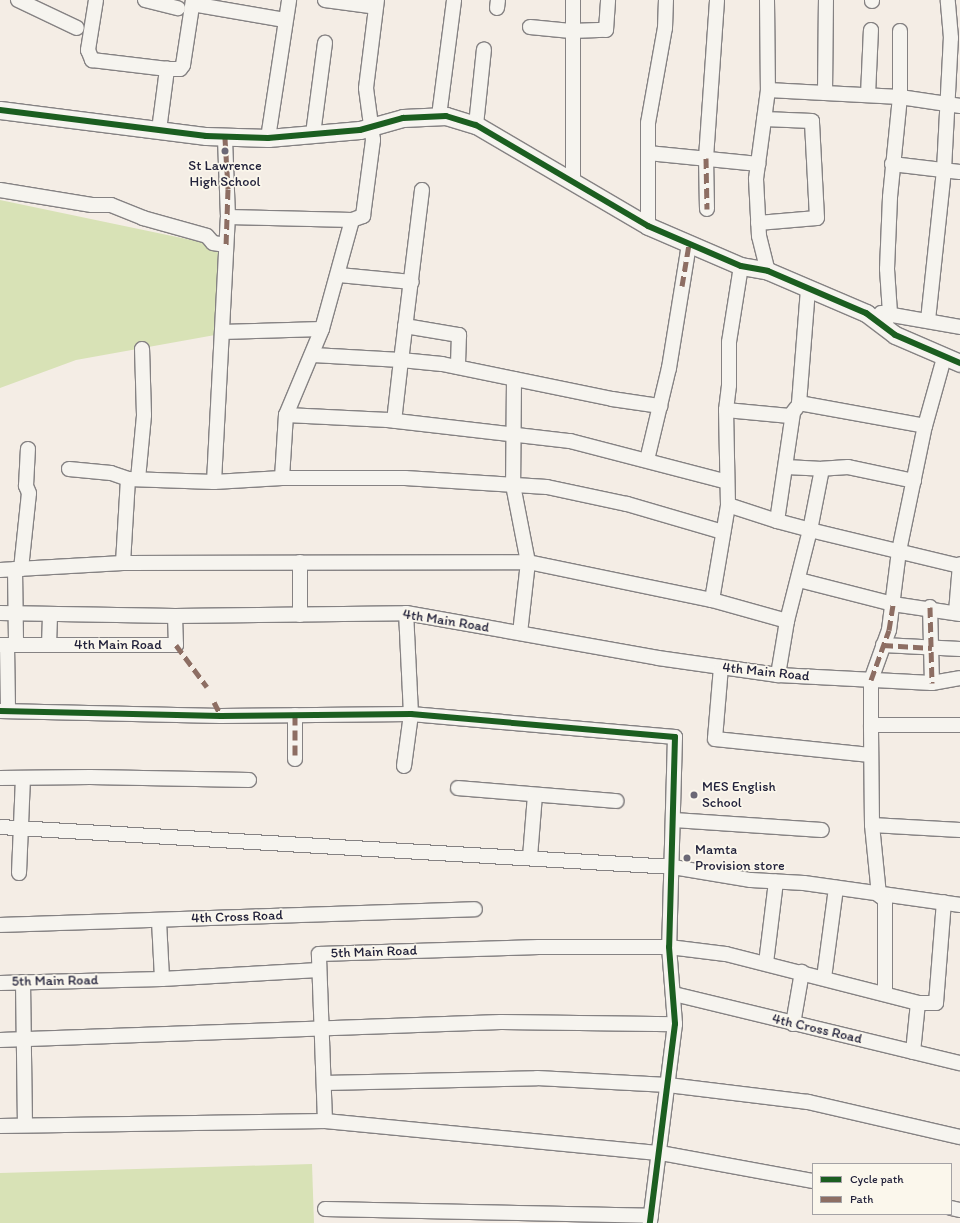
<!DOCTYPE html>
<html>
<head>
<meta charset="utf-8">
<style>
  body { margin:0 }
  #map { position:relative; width:960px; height:1223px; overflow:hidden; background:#f4ede5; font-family:Itim,sans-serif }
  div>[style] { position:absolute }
  .green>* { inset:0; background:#d8e2b6 }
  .roads { filter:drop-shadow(1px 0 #858283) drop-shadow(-1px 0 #858283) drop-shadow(0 1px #858283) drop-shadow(0 -1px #858283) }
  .minor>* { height:14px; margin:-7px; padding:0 7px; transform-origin:7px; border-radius:7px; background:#f6f4ef }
  .tertiary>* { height:17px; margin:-8.5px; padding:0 8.5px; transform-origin:8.5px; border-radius:8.5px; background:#f6f4ef }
  .quiet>* { height:5px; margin-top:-2.5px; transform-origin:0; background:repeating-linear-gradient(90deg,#8d6e63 0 10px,transparent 0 15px) }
  .cycleway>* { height:6px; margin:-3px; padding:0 3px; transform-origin:3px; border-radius:3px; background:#1b5e20 }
  .dots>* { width:11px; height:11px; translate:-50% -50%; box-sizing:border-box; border:2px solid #fbf7ec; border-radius:50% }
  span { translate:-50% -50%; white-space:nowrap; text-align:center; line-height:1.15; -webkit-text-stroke:3.5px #fbf7ec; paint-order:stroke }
  .poi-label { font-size:14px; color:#22223b }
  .left { translate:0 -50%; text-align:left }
  .street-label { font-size:14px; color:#22223b }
  .legend { position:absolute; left:812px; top:1163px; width:140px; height:52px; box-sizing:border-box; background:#fbf7ec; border:1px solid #a4a2a5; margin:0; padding:5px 7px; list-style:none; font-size:12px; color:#22223b }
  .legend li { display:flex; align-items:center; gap:8px; height:20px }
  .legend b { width:20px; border:1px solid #a4a2a5 }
</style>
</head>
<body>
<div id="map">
  <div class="green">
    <div style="clip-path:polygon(0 200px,220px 246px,215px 335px,76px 360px,0 388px)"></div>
    <div style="clip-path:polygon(312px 1164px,314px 1223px,0 1223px,0 1173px)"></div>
  </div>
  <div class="roads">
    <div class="minor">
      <div style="left:18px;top:0;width:65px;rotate:25.4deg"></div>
      <div style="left:96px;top:0;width:51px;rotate:99.1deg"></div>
      <div style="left:88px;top:50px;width:11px;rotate:68deg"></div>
      <div style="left:92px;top:60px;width:76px;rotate:6.8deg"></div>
      <div style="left:167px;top:69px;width:13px"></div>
      <div style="left:180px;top:69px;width:5px;rotate:-53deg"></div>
      <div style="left:183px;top:65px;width:66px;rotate:-81.3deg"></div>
      <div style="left:145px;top:0;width:34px;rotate:14deg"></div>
      <div style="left:325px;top:0;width:51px;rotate:7.8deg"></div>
      <div style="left:767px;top:0;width:90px;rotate:89.4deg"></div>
      <div style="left:768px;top:90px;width:90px;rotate:97.7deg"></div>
      <div style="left:756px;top:179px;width:57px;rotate:87deg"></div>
      <div style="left:759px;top:236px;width:36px;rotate:76deg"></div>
      <div style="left:872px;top:1px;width:1px;rotate:-90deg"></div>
      <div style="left:198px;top:5px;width:88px;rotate:9.8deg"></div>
      <div style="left:497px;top:8px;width:8px;rotate:-83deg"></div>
      <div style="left:530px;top:27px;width:41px;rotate:5.6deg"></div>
      <div style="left:571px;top:31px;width:35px;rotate:-2deg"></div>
      <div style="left:606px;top:30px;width:30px;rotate:-86deg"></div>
      <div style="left:768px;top:90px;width:132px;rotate:3deg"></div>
      <div style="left:900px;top:97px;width:61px;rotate:8.5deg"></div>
      <div style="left:825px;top:93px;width:93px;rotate:-89.4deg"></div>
      <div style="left:868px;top:95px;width:65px;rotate:-87.4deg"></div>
      <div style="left:439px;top:116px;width:117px;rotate:-82.6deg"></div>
      <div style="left:476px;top:125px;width:76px;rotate:-84deg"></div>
      <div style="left:159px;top:130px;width:62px;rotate:-82.5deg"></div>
      <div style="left:313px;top:134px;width:92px;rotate:-82.5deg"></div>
      <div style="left:268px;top:138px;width:140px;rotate:-81.3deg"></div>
      <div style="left:648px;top:153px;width:111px;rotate:5.7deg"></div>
      <div style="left:892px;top:164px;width:68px;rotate:6.7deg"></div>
      <div style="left:573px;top:180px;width:180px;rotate:-90deg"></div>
      <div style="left:0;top:190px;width:93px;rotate:9.3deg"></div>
      <div style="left:92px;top:205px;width:19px"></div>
      <div style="left:111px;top:205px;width:35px;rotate:22deg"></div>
      <div style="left:143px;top:218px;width:66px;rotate:15.7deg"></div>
      <div style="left:207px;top:236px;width:9px;rotate:49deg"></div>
      <div style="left:213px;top:243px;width:13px;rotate:9deg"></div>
      <div style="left:422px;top:190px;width:171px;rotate:97deg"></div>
      <div style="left:401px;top:360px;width:41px;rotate:5.6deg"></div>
      <div style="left:442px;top:364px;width:174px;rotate:11.6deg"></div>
      <div style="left:612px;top:399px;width:49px;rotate:8.3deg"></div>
      <div style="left:707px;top:209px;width:51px;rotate:-91.1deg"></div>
      <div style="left:706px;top:158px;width:158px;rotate:-86deg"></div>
      <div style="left:228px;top:217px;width:124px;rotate:1.4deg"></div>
      <div style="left:758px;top:223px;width:59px;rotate:-4.8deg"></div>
      <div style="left:817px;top:218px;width:97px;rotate:-93deg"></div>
      <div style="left:812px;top:121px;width:48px;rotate:-177.6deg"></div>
      <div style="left:648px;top:226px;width:103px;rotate:-90deg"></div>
      <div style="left:648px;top:123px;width:97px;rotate:-79.9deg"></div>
      <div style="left:665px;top:28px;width:28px;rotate:-88deg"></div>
      <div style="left:339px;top:275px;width:73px;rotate:5.5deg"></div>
      <div style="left:808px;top:289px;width:114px;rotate:94.5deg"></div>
      <div style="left:799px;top:403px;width:128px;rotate:10.3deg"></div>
      <div style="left:881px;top:313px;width:80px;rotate:10deg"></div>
      <div style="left:928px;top:320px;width:151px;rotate:-83.9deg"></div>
      <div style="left:944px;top:170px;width:132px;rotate:-87deg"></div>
      <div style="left:951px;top:38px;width:38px;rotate:-95deg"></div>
      <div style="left:884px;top:325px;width:13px;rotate:-63deg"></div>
      <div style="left:890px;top:313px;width:44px;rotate:-93.9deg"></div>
      <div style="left:887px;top:269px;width:72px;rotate:-87.6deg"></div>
      <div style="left:890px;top:197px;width:100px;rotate:-84.3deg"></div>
      <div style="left:900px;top:97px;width:66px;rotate:-90deg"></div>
      <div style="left:405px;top:326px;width:55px;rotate:9.5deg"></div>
      <div style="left:459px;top:335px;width:32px;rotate:92deg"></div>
      <div style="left:222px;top:332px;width:100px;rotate:-1.7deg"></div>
      <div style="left:313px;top:355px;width:88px;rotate:3.3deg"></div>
      <div style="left:401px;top:360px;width:61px;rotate:96.5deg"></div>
      <div style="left:514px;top:379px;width:106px;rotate:90.5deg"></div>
      <div style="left:513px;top:485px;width:78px;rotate:79deg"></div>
      <div style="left:528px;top:562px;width:71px;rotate:96.4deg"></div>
      <div style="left:726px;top:410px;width:64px;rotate:5.4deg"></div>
      <div style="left:790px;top:416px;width:11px;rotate:-52deg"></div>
      <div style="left:286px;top:415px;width:102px;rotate:2.8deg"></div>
      <div style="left:388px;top:420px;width:183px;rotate:6.6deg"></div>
      <div style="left:570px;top:441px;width:162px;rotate:14.6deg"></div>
      <div style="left:647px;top:460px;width:95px;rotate:-76.6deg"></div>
      <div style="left:669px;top:368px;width:126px;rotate:-80.8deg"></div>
      <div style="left:786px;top:467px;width:36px;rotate:3deg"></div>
      <div style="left:69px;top:469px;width:42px;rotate:5.4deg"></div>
      <div style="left:111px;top:473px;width:18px;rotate:19deg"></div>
      <div style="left:282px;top:478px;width:63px;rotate:-86.4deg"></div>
      <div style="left:286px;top:415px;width:93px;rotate:-67.3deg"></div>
      <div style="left:322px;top:329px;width:113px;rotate:-74.6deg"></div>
      <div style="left:352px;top:220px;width:12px;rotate:-20deg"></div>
      <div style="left:363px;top:216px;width:77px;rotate:-82.5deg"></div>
      <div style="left:373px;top:140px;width:52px;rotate:-97.7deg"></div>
      <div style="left:366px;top:88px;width:89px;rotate:-82.9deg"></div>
      <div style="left:138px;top:479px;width:64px;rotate:-84.6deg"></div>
      <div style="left:144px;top:415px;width:66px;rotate:-91.7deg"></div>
      <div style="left:914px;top:481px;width:67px;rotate:-168deg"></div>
      <div style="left:848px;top:467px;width:26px;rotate:176deg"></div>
      <div style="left:822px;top:469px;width:62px;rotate:101.1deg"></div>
      <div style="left:810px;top:530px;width:154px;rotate:13.5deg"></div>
      <div style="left:214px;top:482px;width:265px;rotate:-87deg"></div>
      <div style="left:228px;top:217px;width:79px;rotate:-92.2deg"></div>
      <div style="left:728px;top:505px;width:52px;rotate:18.1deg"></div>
      <div style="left:777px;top:521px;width:109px;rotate:-81.6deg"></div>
      <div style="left:777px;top:521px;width:34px;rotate:15deg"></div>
      <div style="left:810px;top:530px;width:94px;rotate:104.2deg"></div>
      <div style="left:787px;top:621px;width:55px;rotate:99.5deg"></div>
      <div style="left:300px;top:562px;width:53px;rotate:90deg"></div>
      <div style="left:123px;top:563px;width:84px;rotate:-86.6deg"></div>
      <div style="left:128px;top:479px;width:86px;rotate:2deg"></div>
      <div style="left:214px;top:482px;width:68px;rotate:-3.4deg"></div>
      <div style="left:282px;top:478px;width:123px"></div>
      <div style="left:405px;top:478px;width:142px;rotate:3.6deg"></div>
      <div style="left:547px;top:487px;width:82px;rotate:12deg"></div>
      <div style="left:627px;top:504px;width:100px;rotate:16.3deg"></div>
      <div style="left:15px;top:569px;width:76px;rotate:89.2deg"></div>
      <div style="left:21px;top:569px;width:76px;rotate:-84deg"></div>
      <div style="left:29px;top:493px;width:8px;rotate:-113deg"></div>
      <div style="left:26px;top:486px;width:37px;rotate:-87deg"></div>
      <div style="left:0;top:570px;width:123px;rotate:-3.3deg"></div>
      <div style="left:123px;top:563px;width:405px;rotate:-0.1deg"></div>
      <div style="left:528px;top:562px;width:188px;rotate:11.7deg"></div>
      <div style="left:712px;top:600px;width:78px;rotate:15.6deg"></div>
      <div style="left:799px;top:580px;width:97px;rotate:14.3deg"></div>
      <div style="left:893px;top:604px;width:68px;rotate:8.5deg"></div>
      <div style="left:712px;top:600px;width:96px;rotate:-80.4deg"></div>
      <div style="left:728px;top:505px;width:95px;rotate:-91.2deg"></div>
      <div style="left:726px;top:410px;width:25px;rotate:-83deg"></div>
      <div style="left:729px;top:385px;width:43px;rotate:-90deg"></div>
      <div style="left:729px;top:342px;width:77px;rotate:-81deg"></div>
      <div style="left:930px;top:607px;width:76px;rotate:88.5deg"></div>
      <div style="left:956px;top:612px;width:48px;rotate:-85.2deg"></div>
      <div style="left:0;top:613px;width:175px;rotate:1deg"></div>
      <div style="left:0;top:645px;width:176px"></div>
      <div style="left:176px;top:645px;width:29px;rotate:-92deg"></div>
      <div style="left:175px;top:616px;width:231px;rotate:-0.7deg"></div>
      <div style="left:406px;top:613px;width:256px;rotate:10.1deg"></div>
      <div style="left:658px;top:658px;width:121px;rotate:8.1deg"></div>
      <div style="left:778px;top:675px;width:154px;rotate:3deg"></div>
      <div style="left:932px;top:683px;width:28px;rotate:-10deg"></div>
      <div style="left:7px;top:645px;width:66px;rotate:89.1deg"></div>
      <div style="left:49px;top:645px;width:31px;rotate:-88deg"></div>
      <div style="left:883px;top:645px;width:77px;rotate:3deg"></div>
      <div style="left:721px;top:667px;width:72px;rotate:94.8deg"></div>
      <div style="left:715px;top:739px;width:156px;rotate:5.9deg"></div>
      <div style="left:0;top:711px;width:221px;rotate:1.3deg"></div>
      <div style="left:221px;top:716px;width:190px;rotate:-0.6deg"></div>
      <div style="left:411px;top:714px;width:265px;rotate:5deg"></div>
      <div style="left:675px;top:737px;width:210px;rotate:91.6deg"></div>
      <div style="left:669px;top:947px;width:77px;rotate:85.5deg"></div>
      <div style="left:675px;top:1024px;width:201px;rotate:97.2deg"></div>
      <div style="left:295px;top:715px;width:44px;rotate:90deg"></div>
      <div style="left:871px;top:725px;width:45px;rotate:-90deg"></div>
      <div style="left:871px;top:680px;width:53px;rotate:-70.2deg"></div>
      <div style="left:889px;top:630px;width:80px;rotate:-82.8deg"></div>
      <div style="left:899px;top:551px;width:128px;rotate:-78.3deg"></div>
      <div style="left:925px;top:426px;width:71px;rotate:-74.4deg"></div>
      <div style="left:404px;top:766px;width:52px;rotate:-82.3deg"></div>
      <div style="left:411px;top:714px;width:101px;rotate:-92.8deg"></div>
      <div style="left:0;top:778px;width:90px;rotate:-0.6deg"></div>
      <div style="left:90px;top:777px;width:159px;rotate:1.1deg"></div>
      <div style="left:458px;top:788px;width:159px;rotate:4.7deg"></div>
      <div style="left:674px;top:820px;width:148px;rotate:3.9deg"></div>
      <div style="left:872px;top:825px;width:88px;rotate:3.3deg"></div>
      <div style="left:0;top:827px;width:674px;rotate:3.4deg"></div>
      <div style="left:673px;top:867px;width:79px;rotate:9.5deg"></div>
      <div style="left:751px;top:880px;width:53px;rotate:3.2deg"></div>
      <div style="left:804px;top:883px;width:158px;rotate:8deg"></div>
      <div style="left:530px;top:857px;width:62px;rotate:-85.4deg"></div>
      <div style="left:19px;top:873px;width:95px;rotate:-87.6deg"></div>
      <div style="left:159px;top:921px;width:58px;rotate:87deg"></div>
      <div style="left:0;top:925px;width:475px;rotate:-1.9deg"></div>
      <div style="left:766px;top:963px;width:82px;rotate:-83deg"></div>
      <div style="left:824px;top:978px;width:91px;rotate:-82.4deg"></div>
      <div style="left:23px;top:982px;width:143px;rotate:89.2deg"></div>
      <div style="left:0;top:983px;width:162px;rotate:-1.4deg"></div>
      <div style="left:162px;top:979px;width:157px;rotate:-3.3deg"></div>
      <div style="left:674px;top:994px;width:294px;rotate:13.6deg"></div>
      <div style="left:885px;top:994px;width:94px;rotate:-90deg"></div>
      <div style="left:885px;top:900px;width:8px;rotate:-140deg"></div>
      <div style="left:879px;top:895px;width:70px;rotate:-95.7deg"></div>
      <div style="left:872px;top:825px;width:100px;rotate:-90.6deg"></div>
      <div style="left:871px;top:725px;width:89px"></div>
      <div style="left:793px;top:1024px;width:53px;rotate:-80.2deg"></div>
      <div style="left:0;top:1040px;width:501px;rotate:-2.06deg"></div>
      <div style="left:501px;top:1022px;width:174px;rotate:0.7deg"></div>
      <div style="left:913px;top:1052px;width:49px;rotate:-84.2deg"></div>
      <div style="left:324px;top:1083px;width:213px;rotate:-1.3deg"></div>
      <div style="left:537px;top:1078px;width:131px;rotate:3.1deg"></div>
      <div style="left:668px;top:1085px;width:141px;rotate:6.9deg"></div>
      <div style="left:808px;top:1102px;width:156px;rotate:13deg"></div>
      <div style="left:325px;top:1121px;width:167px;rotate:-92.1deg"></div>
      <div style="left:319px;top:954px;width:220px;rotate:-1.8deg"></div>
      <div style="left:539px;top:947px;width:130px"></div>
      <div style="left:669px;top:947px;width:57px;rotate:7deg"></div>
      <div style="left:726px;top:954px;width:198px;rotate:14.3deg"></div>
      <div style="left:918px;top:1003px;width:18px"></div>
      <div style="left:936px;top:1003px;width:101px;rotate:-85.5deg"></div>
      <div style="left:0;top:1126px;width:325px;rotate:-0.9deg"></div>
      <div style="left:325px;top:1121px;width:337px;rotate:5.5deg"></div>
      <div style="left:660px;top:1153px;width:156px;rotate:10.4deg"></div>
      <div style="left:951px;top:1208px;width:9px;rotate:13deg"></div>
      <div style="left:325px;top:1209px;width:326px;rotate:1.2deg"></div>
    </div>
    <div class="tertiary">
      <div style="left:0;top:110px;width:208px;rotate:7.2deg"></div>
      <div style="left:206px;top:136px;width:62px;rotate:1.8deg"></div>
      <div style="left:268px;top:138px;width:92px;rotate:-5deg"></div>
      <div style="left:360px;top:130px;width:45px;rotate:-15.6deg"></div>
      <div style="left:403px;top:118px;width:43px;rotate:-2.7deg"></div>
      <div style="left:446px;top:116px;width:31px;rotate:17deg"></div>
      <div style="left:476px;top:125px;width:199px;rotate:30.4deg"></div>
      <div style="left:648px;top:226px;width:101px;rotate:23.3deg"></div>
      <div style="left:741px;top:266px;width:27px;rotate:10deg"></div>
      <div style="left:768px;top:271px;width:107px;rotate:23.2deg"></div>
      <div style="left:866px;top:313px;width:36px;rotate:37deg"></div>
      <div style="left:895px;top:335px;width:71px;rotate:23.3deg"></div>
    </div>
  </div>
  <div class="quiet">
    <div style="left:225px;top:138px;width:51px;rotate:86.6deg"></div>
    <div style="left:228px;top:189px;width:56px;rotate:92deg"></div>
    <div style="left:706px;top:158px;width:51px;rotate:88.9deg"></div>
    <div style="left:682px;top:286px;width:43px;rotate:-80.5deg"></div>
    <div style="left:930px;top:607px;width:76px;rotate:88.5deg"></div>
    <div style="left:176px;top:645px;width:52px;rotate:53.6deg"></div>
    <div style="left:883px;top:645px;width:49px;rotate:3.5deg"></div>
    <div style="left:871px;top:680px;width:53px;rotate:-70.2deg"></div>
    <div style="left:889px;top:630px;width:26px;rotate:-81deg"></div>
    <div style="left:214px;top:702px;width:16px;rotate:63deg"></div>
    <div style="left:295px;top:715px;width:44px;rotate:90deg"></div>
  </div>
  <div class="cycleway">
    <div style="left:0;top:110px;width:208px;rotate:7.2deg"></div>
    <div style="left:206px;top:136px;width:62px;rotate:1.8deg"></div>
    <div style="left:268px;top:138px;width:92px;rotate:-5deg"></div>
    <div style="left:360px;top:130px;width:45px;rotate:-15.6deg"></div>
    <div style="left:403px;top:118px;width:43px;rotate:-2.7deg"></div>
    <div style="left:446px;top:116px;width:31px;rotate:17deg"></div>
    <div style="left:476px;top:125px;width:199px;rotate:30.4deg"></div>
    <div style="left:648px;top:226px;width:101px;rotate:23.3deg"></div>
    <div style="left:741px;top:266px;width:27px;rotate:10deg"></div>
    <div style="left:768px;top:271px;width:107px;rotate:23.2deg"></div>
    <div style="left:866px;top:313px;width:36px;rotate:37deg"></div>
    <div style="left:895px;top:335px;width:71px;rotate:23.3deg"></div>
    <div style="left:0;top:711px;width:221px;rotate:1.3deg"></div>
    <div style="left:221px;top:716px;width:190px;rotate:-0.6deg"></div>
    <div style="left:411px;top:714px;width:265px;rotate:5deg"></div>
    <div style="left:675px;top:737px;width:210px;rotate:91.6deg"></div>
    <div style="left:669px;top:947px;width:77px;rotate:85.5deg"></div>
    <div style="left:675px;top:1024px;width:201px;rotate:97.2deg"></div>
  </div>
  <div class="dots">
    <div style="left:225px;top:151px;background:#6c6976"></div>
    <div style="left:694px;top:795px;background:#6c6976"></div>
    <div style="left:687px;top:858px;background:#6c6976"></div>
  </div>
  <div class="poi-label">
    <span style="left:225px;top:174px">St Lawrence<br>High School</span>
    <span class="left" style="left:702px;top:795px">MES English<br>School</span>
    <span class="left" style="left:695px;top:858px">Mamta<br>Provision store</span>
  </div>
  <div class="street-label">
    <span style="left:446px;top:621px;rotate:9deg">4th Main Road</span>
    <span style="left:118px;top:645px">4th Main Road</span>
    <span style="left:766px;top:672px;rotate:6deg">4th Main Road</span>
    <span style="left:237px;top:917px;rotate:-2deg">4th Cross Road</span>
    <span style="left:374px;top:952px;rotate:-2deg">5th Main Road</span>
    <span style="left:55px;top:981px;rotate:-1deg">5th Main Road</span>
    <span style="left:817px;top:1029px;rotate:13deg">4th Cross Road</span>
  </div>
  <ul class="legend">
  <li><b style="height:5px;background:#1b5e20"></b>Cycle path</li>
  <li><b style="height:5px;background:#8d6e63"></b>Path</li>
  </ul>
</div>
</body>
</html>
